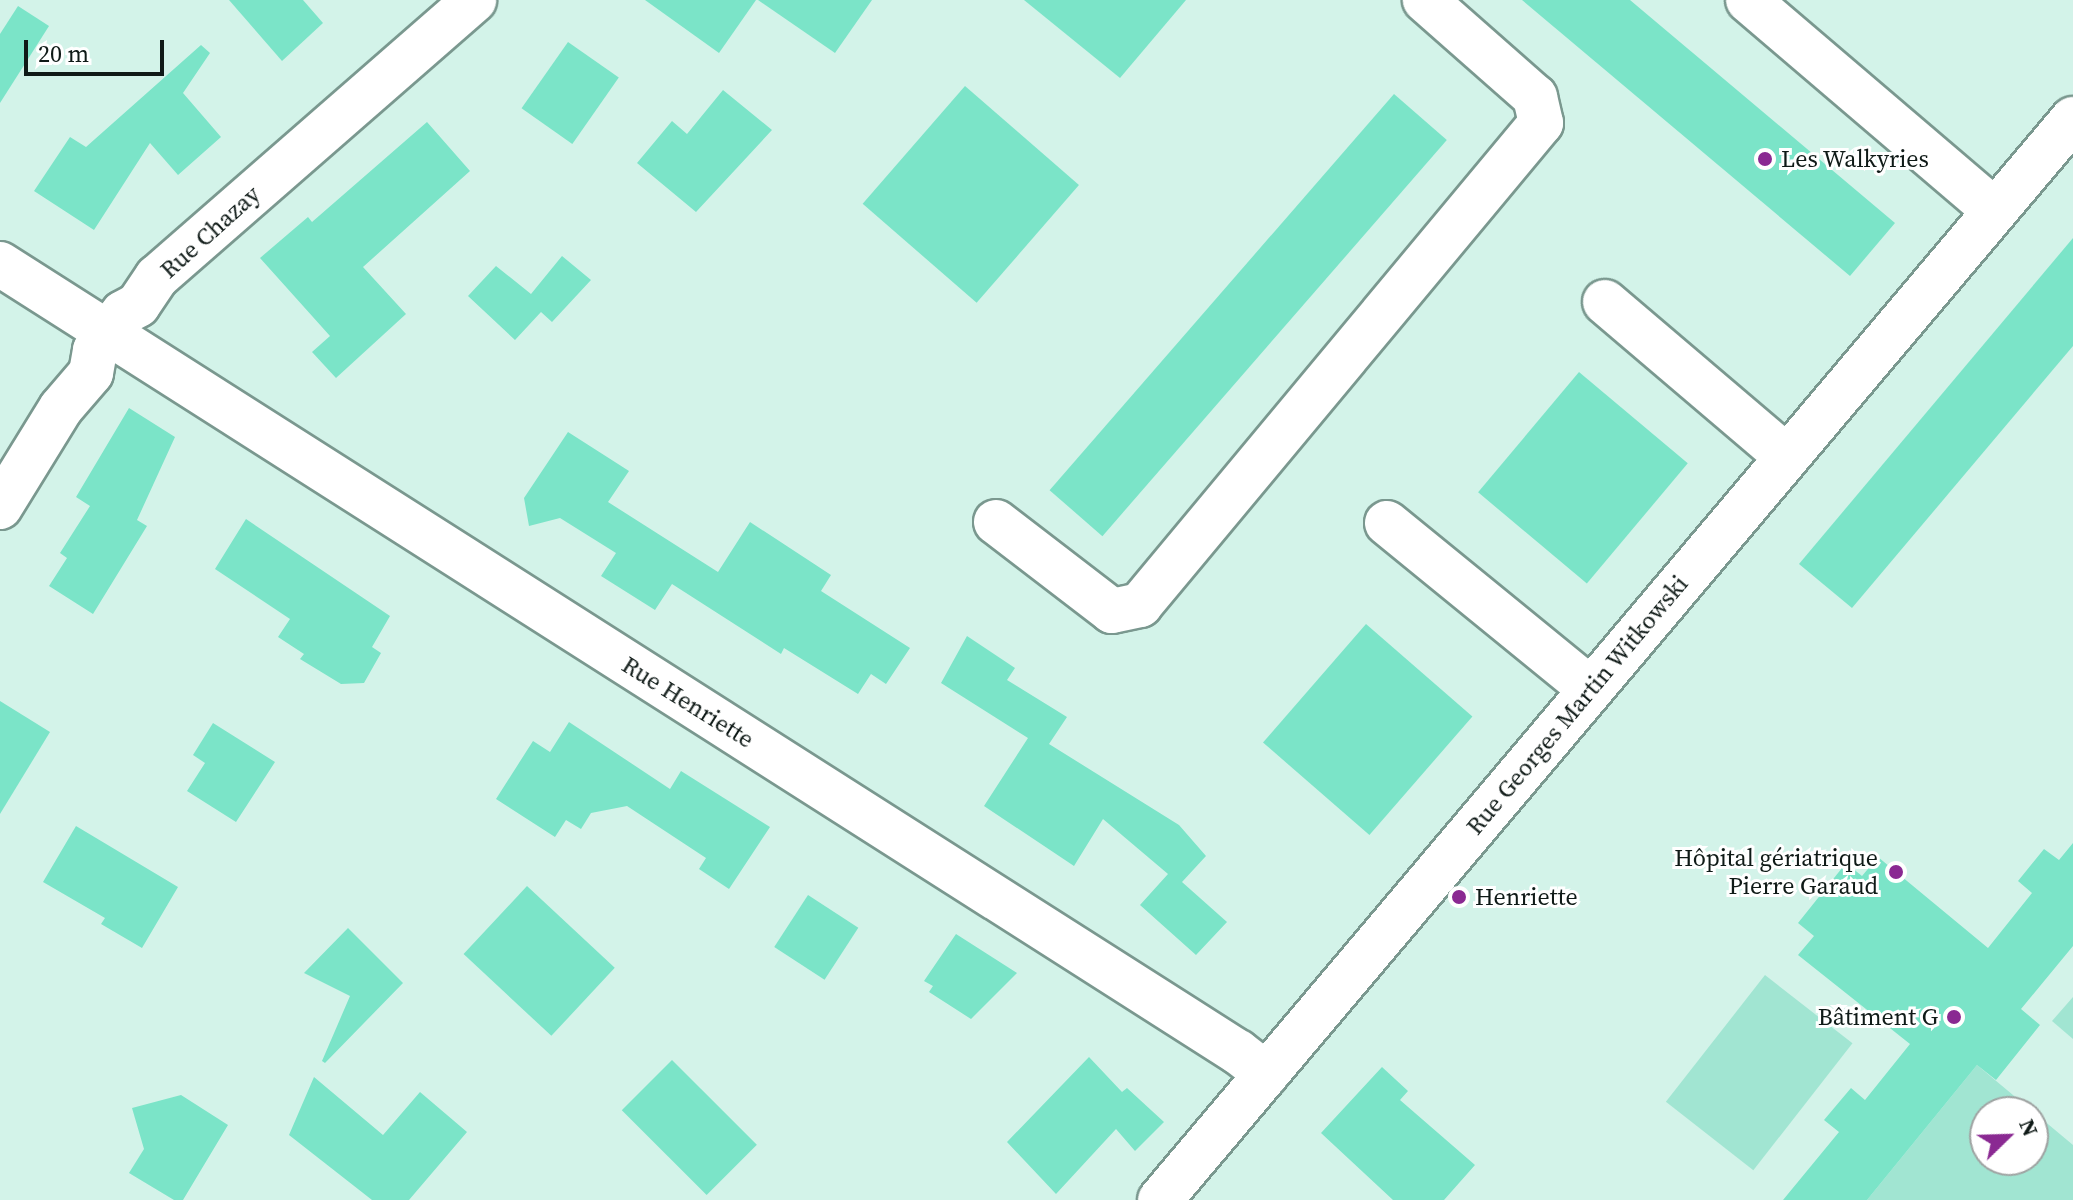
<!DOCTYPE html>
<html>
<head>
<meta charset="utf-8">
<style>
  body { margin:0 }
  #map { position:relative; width:2073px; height:1200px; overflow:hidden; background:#d3f3e9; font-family:"Source Serif 4",serif }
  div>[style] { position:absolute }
  .green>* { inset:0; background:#a1e5d2; transform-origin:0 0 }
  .building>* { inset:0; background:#7be4c8; transform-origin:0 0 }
  .roads { filter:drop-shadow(2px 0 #7a988f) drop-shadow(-2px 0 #7a988f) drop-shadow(0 2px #7a988f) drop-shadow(0 -2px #7a988f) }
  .minor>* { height:44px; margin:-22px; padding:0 22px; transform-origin:22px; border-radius:22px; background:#fff }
  .dots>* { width:22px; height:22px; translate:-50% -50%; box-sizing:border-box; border:4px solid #fff; border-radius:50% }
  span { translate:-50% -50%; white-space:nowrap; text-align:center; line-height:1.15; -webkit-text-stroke:6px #fff; paint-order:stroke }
  .poi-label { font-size:24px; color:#0f1a17 }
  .left { translate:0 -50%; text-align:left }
  .right { translate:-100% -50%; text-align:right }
  .street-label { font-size:24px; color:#0f1a17 }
  .north { position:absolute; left:1969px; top:1096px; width:80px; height:80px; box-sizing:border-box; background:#fff; border:2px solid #9fa3a2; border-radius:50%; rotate:67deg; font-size:22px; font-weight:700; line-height:32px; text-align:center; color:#0f1a17 }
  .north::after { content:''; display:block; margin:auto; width:28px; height:36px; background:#8a2992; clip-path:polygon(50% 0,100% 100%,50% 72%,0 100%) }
  .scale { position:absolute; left:24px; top:40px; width:140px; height:36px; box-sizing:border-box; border:4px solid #0f1a17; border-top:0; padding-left:10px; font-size:24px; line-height:28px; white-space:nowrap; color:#0f1a17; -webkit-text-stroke:6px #fff; paint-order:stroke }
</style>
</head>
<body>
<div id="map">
  <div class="green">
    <div style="left:1765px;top:975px;width:111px;height:161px;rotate:38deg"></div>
    <div style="clip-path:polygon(2073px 997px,2073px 1039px,2052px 1021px)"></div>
    <div style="clip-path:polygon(evenodd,1977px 1065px,2073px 1145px,2073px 1200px,1867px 1200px,1977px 1065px,1985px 1112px,2033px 1112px,2033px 1160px,1985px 1160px,1985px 1112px)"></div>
  </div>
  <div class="building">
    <div style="clip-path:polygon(229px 0,303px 0,323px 23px,282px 61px)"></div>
    <div style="clip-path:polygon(645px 0,756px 0,719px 53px)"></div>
    <div style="clip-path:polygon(758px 0,872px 0,835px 53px)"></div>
    <div style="clip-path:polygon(1024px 0,1186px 0,1120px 78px)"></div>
    <div style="clip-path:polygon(1522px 0,1630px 0,1895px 223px,1850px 276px)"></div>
    <div style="clip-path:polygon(18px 6px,49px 26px,0 103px,0 34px)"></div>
    <div style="left:568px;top:42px;width:62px;height:81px;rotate:35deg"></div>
    <div style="clip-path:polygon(201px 45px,210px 53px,183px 93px,221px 137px,178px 175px,150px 143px,94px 230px,34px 191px,70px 137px,86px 147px)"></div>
    <div style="left:965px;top:86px;width:151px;height:156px;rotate:41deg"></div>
    <div style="clip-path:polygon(723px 90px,772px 130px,696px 212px,637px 163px,672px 121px,687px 134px)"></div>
    <div style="left:1394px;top:94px;width:70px;height:525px;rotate:41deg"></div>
    <div style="clip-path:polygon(427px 122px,470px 171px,363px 267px,406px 314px,336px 378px,312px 352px,330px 336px,260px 258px,308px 217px,312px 222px)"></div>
    <div style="clip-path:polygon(2073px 238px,2073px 346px,1852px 608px,1799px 564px)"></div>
    <div style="clip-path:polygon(562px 256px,591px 280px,552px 322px,541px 312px,515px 340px,468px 296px,496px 266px,531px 294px)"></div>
    <div style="left:1579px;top:372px;width:142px;height:157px;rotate:40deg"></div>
    <div style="clip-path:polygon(129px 408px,175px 437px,137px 520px,147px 526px,93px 614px,49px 586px,67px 558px,60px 553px,90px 506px,76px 497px)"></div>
    <div style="clip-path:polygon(568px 432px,629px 471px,608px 502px,718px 572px,750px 522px,831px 575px,821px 591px,910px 648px,886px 684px,871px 674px,858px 694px,784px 648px,781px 654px,672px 584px,655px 610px,601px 576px,616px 553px,560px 518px,529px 526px,524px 498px)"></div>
    <div style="clip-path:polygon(246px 519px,390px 616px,372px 647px,381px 653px,364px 683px,341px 684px,300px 659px,304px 654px,278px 637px,290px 619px,215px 569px)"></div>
    <div style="left:1366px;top:624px;width:141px;height:157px;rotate:41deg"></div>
    <div style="clip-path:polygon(967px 636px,1015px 668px,1007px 680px,1067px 717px,1049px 744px,1179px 825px,1206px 856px,1182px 882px,1227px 922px,1196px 955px,1140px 905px,1168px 874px,1103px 819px,1074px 866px,984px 806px,1028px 738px,941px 683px)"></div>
    <div style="clip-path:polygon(0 701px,50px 732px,0 814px)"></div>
    <div style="clip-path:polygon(569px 722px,670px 789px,681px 771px,770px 827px,729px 889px,699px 869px,706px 858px,627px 806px,591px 813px,581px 829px,566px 820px,555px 837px,496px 799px,533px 741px,550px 752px)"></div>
    <div style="clip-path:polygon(213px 723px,275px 762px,236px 822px,187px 791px,205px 763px,193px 755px)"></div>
    <div style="clip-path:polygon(76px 826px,178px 887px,142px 948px,101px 924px,105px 918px,43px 882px)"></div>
    <div style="clip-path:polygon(2073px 843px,2073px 946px,2021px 1009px,2040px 1025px,1996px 1080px,1977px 1065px,1867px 1200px,1783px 1200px,1839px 1132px,1824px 1120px,1851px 1088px,1865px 1100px,1910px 1044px,1798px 955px,1814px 936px,1798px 923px,1846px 863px,1862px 876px,1878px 857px,1988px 948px,2032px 893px,2018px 881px,2044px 849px,2059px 860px)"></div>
    <div style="left:527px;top:886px;width:120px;height:93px;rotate:43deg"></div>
    <div style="left:808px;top:895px;width:60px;height:62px;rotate:33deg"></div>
    <div style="clip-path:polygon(348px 928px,403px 983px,325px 1063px,322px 1061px,350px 996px,304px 973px)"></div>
    <div style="clip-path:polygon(956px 934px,1017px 973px,971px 1019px,929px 992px,933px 986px,924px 981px)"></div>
    <div style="clip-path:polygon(1089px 1057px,1122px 1092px,1127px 1088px,1164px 1122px,1135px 1151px,1116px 1129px,1056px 1194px,1007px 1142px)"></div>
    <div style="left:672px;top:1060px;width:120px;height:71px;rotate:45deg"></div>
    <div style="clip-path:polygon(1382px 1067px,1408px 1091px,1400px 1100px,1475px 1165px,1444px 1200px,1393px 1200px,1321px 1133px)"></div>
    <div style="clip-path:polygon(314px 1077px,383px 1135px,420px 1092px,467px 1132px,409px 1200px,372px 1200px,289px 1135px)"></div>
    <div style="clip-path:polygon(181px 1095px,228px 1125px,183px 1200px,174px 1200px,129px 1173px,144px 1149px,132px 1108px)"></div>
  </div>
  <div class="roads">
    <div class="minor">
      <div style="left:1748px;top:0;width:323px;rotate:40.5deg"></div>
      <div style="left:0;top:264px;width:1468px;rotate:32.48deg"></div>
      <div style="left:1238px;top:1052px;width:36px;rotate:38deg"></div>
      <div style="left:1605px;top:302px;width:239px;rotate:40.4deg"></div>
      <div style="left:0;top:507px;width:116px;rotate:-58.4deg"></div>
      <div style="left:61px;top:408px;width:46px;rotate:-49.4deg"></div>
      <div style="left:91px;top:373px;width:23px;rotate:-80deg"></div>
      <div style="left:95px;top:350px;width:46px;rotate:-52.9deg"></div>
      <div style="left:123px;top:313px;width:17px;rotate:-28deg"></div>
      <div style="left:138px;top:305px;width:34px;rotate:-56deg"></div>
      <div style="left:157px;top:277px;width:421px;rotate:-41.1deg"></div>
      <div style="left:996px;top:522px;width:146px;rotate:37.5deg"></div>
      <div style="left:1112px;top:611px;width:29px;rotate:-12deg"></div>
      <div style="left:1140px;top:605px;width:627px;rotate:-50.24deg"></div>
      <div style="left:1541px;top:123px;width:27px;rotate:-103deg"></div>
      <div style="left:1535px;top:97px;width:147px;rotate:-138.6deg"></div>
      <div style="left:1387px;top:523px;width:261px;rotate:39.2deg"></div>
      <div style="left:1160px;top:1200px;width:1415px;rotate:-49.82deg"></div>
    </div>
  </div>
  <div class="dots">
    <div style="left:1765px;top:159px;background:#8a2992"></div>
    <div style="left:1896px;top:872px;background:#8a2992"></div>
    <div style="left:1459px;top:897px;background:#8a2992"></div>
    <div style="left:1954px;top:1017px;background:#8a2992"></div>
  </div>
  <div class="poi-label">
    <span class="left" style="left:1781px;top:159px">Les Walkyries</span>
    <span class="right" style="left:1878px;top:872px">Hôpital gériatrique<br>Pierre Garaud</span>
    <span class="left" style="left:1475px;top:897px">Henriette</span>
    <span class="right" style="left:1938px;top:1017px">Bâtiment G</span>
  </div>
  <div class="street-label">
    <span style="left:210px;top:232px;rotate:-42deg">Rue Chazay</span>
    <span style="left:688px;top:702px;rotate:32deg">Rue Henriette</span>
    <span style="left:1577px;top:705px;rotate:-50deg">Rue Georges Martin Witkowski</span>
  </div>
  <div class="north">N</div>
  <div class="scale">20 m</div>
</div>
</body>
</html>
